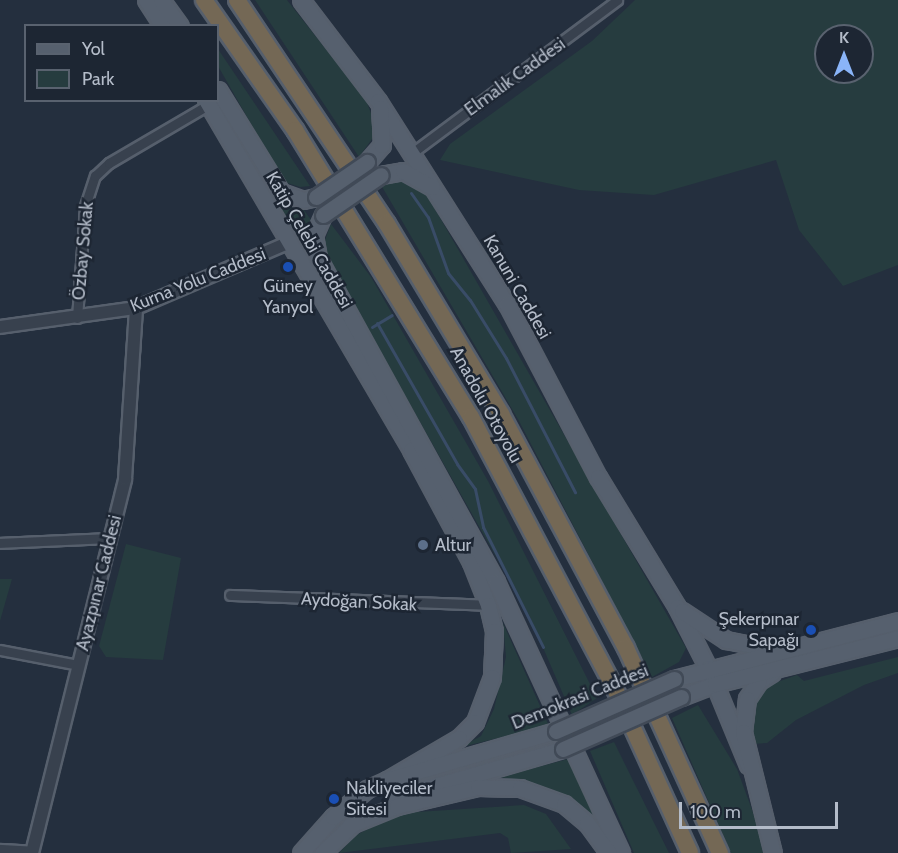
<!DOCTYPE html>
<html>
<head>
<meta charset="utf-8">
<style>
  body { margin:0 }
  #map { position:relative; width:898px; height:853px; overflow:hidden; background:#242f3e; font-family:Cabin,sans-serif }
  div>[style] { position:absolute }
  .green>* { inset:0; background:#263c3f }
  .stream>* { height:3px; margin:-1.5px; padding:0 1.5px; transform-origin:1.5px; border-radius:1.5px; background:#394c67 }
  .roads { filter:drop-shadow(2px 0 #565f6c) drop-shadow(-2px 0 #565f6c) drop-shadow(0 2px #565f6c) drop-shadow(0 -2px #565f6c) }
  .minor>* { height:9px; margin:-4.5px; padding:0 4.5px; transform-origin:4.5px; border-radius:4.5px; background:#38414e }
  .tertiary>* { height:12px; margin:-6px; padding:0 6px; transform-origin:6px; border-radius:6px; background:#38414e }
  .primary>* { height:15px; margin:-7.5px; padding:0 7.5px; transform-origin:7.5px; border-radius:7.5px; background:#56606e }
  .motorway>* { height:16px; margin:-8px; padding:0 8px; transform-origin:8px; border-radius:8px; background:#746855 }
  .bridges { filter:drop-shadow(2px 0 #414a57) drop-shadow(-2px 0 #414a57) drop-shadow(0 2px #414a57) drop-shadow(0 -2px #414a57) }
  .primary-bridge>* { height:15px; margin:-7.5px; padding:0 7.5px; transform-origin:7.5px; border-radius:7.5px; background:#56606e }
  .dots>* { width:16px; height:16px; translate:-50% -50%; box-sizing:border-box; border:3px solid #1d2633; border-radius:50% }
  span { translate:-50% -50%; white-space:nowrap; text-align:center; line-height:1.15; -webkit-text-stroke:5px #1d2633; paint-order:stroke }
  .street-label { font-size:18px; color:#b4bcc9 }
  .poi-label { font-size:18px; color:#b4bcc9 }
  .left { translate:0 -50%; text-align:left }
  .right { translate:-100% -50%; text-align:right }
  .legend { position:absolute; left:24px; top:24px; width:195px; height:78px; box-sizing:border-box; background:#1d2633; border:2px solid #59626f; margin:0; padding:8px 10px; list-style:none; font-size:18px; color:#b4bcc9 }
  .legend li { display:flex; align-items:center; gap:12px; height:30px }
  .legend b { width:30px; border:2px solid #59626f }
  .north { position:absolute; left:814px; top:24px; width:60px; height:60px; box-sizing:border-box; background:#1d2633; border:2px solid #59626f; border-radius:50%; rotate:0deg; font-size:16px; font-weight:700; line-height:24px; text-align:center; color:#b4bcc9 }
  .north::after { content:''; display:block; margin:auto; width:21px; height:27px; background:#8ab4f8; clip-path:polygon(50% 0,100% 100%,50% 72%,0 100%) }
  .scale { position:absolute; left:679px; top:802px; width:159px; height:27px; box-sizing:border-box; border:3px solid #b4bcc9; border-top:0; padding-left:8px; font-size:18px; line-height:21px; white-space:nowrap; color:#b4bcc9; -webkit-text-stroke:4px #1d2633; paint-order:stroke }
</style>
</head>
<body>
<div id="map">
  <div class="green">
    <div style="clip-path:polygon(255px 0,287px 0,366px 100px,375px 124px,372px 139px,359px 157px)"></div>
    <div style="clip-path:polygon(evenodd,635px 0,898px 0,898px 265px,843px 286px,799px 230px,776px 160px,654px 195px,579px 190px,440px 160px,450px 144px,592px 41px,635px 0,826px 36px,862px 36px,862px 72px,826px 72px,826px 36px)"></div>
    <div style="clip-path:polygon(218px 49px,310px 186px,300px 187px,284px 182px,218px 66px)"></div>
    <div style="clip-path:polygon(402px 178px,427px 195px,686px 648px,679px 662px,652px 677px,519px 421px,381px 185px)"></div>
    <div style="clip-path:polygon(278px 205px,304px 210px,311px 220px,305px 252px)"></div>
    <div style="clip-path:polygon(331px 224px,371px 277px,488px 481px,597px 698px,572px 715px,529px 615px,328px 259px,325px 240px)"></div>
    <div style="clip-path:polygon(126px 544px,181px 558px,163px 660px,106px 657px,99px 646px)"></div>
    <div style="clip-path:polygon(0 579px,12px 579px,0 621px)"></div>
    <div style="clip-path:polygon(503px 623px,549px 726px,461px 747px,481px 736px,494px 709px,506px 657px)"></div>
    <div style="clip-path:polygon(898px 657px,898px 673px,864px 685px,796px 720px,767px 743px,753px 744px,751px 713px,757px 695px,769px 685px,797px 675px,804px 681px)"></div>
    <div style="clip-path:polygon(698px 705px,737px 769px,768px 853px,731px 853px,672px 718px)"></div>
    <div style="clip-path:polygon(614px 742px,669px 853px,634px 853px,590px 751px)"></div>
    <div style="clip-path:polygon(568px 759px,601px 826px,569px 800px,537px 784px,500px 777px)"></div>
    <div style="clip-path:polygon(524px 805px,546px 814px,571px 849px,511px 853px,508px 838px,500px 833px,339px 853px,356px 835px,401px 813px)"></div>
  </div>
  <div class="stream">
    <div style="left:411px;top:193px;width:29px;rotate:55deg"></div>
    <div style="left:428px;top:217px;width:59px;rotate:70.3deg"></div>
    <div style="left:448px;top:273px;width:35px;rotate:51deg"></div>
    <div style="left:470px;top:300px;width:68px;rotate:58.2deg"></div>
    <div style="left:506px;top:358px;width:151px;rotate:62.8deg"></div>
    <div style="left:377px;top:323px;width:162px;rotate:60.4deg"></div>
    <div style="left:457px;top:464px;width:31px;rotate:54deg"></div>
    <div style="left:475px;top:489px;width:39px;rotate:78deg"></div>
    <div style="left:483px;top:527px;width:134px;rotate:63.4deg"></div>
    <div style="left:372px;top:327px;width:23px;rotate:-31deg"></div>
  </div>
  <div class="roads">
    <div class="minor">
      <div style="left:412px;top:153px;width:256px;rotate:-36.7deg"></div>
      <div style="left:77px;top:318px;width:112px;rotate:-85.9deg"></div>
      <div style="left:85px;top:206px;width:32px;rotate:-72deg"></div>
      <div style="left:95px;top:176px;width:19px;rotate:-43deg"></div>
      <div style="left:109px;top:163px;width:115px;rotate:-30.4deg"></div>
      <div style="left:0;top:543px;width:111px;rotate:-2.6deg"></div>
      <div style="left:230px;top:595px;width:258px;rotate:2.2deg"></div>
      <div style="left:0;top:650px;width:80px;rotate:10.8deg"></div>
      <div style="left:0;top:849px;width:33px;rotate:3deg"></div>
    </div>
    <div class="tertiary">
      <div style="left:0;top:327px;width:137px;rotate:-8deg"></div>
      <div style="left:136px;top:308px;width:165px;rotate:-23.2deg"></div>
      <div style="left:32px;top:853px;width:385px;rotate:-76deg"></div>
      <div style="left:125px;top:479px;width:171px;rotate:-86.3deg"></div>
    </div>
    <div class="primary">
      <div style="left:146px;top:0;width:31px;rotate:57deg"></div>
      <div style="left:161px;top:0;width:32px;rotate:54deg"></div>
      <div style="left:301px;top:0;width:127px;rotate:52.7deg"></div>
      <div style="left:378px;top:101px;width:241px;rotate:57.6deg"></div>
      <div style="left:507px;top:304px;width:195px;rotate:62.3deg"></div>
      <div style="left:598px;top:477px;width:152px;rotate:58.7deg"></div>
      <div style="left:677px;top:607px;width:68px;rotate:63.1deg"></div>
      <div style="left:708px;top:668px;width:105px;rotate:67.6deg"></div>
      <div style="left:218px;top:90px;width:120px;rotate:58.3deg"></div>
      <div style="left:281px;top:192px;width:23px;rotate:20deg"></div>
      <div style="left:303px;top:200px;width:13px;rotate:-13deg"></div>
      <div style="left:206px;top:100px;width:406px;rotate:59.6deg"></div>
      <div style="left:411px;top:450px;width:127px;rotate:61.8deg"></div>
      <div style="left:471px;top:562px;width:46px;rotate:68.4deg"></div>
      <div style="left:488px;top:605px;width:27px;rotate:77deg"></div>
      <div style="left:494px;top:631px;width:46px;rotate:92.5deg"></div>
      <div style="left:492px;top:677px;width:48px;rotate:110.7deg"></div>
      <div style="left:475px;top:722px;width:23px;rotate:135deg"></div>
      <div style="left:459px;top:738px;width:83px;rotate:149.7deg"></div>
      <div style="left:367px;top:162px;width:23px;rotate:-49deg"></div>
      <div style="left:382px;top:145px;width:37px;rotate:-93deg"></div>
      <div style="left:381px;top:175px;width:22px;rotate:-10deg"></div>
      <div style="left:403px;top:171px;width:33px;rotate:29deg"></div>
      <div style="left:323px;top:215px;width:22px;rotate:114deg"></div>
      <div style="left:314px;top:235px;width:23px;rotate:80deg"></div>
      <div style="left:318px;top:258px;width:370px;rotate:61.2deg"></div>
      <div style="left:496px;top:582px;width:298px;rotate:65.2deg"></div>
      <div style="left:682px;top:611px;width:53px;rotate:33.4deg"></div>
      <div style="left:726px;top:640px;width:46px;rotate:11.3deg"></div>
      <div style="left:772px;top:673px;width:15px;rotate:148deg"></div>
      <div style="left:759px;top:681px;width:22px;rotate:124deg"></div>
      <div style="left:747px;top:699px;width:33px;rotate:97deg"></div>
      <div style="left:743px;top:732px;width:125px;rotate:76.1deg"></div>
      <div style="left:674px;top:679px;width:231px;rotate:-14.5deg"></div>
      <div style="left:681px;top:697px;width:36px;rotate:-21deg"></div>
      <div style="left:715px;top:684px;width:189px;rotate:-14.1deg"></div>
      <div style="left:393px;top:798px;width:177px;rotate:-16.1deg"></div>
      <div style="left:350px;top:825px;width:51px;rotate:-22deg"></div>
      <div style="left:397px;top:806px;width:83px;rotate:-13.2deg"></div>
      <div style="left:478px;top:787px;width:42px;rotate:1.4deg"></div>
      <div style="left:520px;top:788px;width:47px;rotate:20deg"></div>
      <div style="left:564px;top:804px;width:30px;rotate:40deg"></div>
      <div style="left:587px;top:823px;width:37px;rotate:54deg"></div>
      <div style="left:301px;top:853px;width:48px;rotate:-48.4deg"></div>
      <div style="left:333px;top:817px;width:44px;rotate:-39.5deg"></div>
      <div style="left:367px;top:789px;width:22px;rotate:-24deg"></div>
      <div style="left:387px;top:780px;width:176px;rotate:-16.2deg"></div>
      <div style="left:322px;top:853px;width:48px;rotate:-43.3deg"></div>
    </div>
    <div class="motorway">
      <div style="left:204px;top:0;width:159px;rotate:55deg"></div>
      <div style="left:295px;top:130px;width:337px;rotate:58.5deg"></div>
      <div style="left:471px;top:417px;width:308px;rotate:62.1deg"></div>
      <div style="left:615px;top:689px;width:180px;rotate:65.4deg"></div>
      <div style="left:237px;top:0;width:270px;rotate:56.2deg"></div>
      <div style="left:387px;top:224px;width:222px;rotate:59deg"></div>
      <div style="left:501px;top:414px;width:265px;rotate:61.9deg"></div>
      <div style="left:626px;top:648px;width:226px;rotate:65.4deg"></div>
    </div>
  </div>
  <div class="bridges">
    <div class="primary-bridge">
      <div style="left:316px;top:197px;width:62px;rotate:-34.5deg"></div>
      <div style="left:323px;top:215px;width:70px;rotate:-34.6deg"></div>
      <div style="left:556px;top:731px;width:129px;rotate:-23.8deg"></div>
      <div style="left:563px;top:749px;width:129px;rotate:-23.8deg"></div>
    </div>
  </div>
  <div class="dots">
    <div style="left:288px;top:267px;background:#1a4fb4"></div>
    <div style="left:423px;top:545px;background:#5c6f8a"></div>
    <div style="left:811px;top:630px;background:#1a4fb4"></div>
    <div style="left:334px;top:799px;background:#1a4fb4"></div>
  </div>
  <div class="street-label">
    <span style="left:515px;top:77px;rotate:-36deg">Elmalık Caddesi</span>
    <span style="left:309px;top:240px;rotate:60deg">Katip Çelebi Caddesi</span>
    <span style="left:83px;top:251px;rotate:-85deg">Özbay Sokak</span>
    <span style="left:198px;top:280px;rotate:-22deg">Kurna Yolu Caddesi</span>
    <span style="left:517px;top:287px;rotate:60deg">Kanuni Caddesi</span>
    <span style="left:486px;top:405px;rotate:61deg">Anadolu Otoyolu</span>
    <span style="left:99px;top:583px;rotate:-76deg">Ayazpınar Caddesi</span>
    <span style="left:359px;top:602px;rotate:3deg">Aydoğan Sokak</span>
    <span style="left:580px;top:697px;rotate:-22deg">Demokrasi Caddesi</span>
  </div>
  <div class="poi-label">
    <span style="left:288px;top:297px">Güney<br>Yanyol</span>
    <span class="left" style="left:435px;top:545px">Altur</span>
    <span class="right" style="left:799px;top:630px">Şekerpınar<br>Sapağı</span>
    <span class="left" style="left:346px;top:799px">Nakliyeciler<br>Sitesi</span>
  </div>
  <ul class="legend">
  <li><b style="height:8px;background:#56606e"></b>Yol</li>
  <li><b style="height:16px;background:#263c3f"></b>Park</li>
  </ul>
  <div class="north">K</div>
  <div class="scale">100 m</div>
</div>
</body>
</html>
